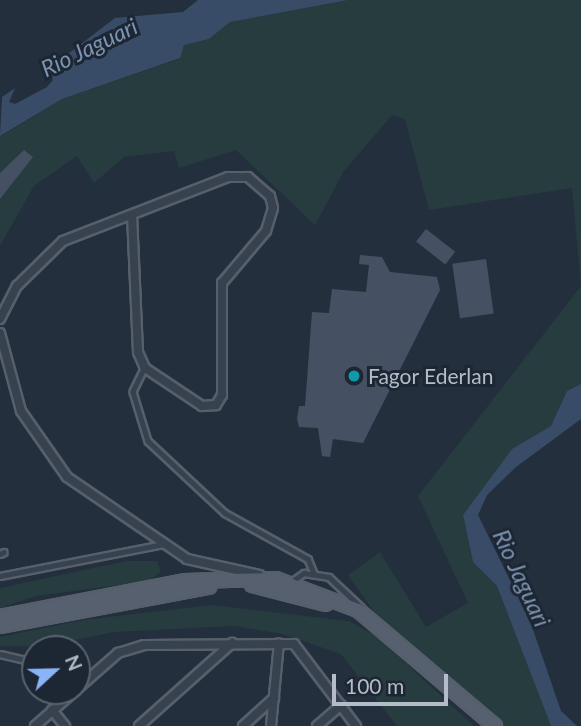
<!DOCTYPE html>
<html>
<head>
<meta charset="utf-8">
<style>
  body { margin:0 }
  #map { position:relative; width:581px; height:726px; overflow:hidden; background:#242f3e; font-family:Lato,sans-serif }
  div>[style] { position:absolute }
  .green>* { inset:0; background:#263c3f }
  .water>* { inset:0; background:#394c67 }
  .building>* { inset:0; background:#455162; transform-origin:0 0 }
  .roads { filter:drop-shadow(2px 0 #565f6c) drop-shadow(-2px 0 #565f6c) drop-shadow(0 2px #565f6c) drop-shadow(0 -2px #565f6c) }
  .lane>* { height:4.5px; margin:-2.25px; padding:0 2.25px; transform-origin:2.25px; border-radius:2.25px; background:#38414e }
  .street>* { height:8px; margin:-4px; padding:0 4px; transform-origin:4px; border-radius:4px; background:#38414e }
  .primary>* { height:12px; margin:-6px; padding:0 6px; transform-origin:6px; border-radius:6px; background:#56606e }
  .dots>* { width:19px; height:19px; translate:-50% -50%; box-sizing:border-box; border:4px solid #1d2633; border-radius:50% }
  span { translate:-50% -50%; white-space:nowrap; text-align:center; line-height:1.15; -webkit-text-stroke:6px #1d2633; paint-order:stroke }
  .poi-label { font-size:21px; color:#b4bcc9 }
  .left { translate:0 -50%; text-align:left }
  .water-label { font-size:23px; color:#7c92b1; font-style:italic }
  .north { position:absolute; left:21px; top:635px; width:70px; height:70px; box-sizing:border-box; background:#1d2633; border:2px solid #59626f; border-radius:50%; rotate:68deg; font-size:19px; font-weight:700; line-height:28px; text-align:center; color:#b4bcc9 }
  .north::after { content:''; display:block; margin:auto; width:24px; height:32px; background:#8ab4f8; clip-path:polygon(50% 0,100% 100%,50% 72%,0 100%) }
  .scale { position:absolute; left:332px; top:674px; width:116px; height:32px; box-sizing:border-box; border:4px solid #b4bcc9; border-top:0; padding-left:9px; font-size:21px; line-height:24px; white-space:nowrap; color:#b4bcc9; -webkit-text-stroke:5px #1d2633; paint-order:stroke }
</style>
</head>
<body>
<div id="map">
  <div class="green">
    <div style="clip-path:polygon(348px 0,581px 0,581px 384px,567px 391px,551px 426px,512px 449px,463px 515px,473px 562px,497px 586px,551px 726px,502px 726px,374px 612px,348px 575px,380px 552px,426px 627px,468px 603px,418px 496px,581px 286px,572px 188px,429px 210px,405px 119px,392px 115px,344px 171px,315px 225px,236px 150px,179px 168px,174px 151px,124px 157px,94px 183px,77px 156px,34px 186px,0 246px,0 137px,62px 99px,179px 59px,184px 45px,209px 39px,230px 22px)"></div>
    <div style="clip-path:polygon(126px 561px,157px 561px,161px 571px,150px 581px,36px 596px,0 608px,0 588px)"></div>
    <div style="clip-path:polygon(211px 605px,349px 621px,377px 637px,474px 726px,397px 726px,341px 654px,282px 634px,234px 626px,114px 632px,45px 646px,0 646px,0 637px,83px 620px)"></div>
  </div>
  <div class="water">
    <div style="clip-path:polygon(198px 0,348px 0,230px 22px,209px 39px,184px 45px,180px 58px,62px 99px,0 136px,2px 97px,15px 88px,9px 102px,15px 104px,47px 87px,53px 80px,47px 70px,115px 18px,183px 12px)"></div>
    <div style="clip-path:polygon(581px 384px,581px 419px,516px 467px,487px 495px,478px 515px,530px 621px,561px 711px,577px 726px,551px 726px,497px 586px,473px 562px,463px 515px,512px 449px,551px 426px,567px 391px)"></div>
  </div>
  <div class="building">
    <div style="clip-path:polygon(24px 150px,33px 157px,0 199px,0 173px)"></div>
    <div style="left:426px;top:229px;width:37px;height:16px;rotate:38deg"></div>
    <div style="clip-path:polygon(360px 255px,382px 257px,390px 272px,437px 277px,440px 290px,363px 443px,333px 439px,330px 457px,322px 456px,318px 428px,299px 427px,297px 419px,299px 406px,305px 406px,312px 312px,329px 313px,332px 289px,366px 292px,369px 265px,359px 264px)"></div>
    <div style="left:486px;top:259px;width:55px;height:34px;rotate:82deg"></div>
  </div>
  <div class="roads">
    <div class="lane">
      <div style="left:144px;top:369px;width:25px;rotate:116deg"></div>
      <div style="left:133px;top:392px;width:51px;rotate:73deg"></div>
      <div style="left:148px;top:441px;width:105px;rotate:43.1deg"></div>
      <div style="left:225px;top:513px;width:95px;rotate:29deg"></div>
      <div style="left:308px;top:559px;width:15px;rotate:67deg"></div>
      <div style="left:0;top:554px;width:4px;rotate:-27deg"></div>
      <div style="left:0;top:576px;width:166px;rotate:-11.1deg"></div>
      <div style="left:291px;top:582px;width:16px;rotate:-35deg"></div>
      <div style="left:304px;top:573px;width:25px;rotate:9deg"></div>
      <div style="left:329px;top:577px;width:44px;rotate:43.2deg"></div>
      <div style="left:0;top:654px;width:36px;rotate:13deg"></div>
    </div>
    <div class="street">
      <div style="left:0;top:319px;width:37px;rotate:-63deg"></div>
      <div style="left:17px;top:286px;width:64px;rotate:-44.4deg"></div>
      <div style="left:63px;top:241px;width:177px;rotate:-21.2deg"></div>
      <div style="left:228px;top:177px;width:20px"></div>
      <div style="left:248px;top:177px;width:29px;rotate:41deg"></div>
      <div style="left:270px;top:196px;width:12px;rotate:76deg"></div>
      <div style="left:273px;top:208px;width:24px;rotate:107deg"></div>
      <div style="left:266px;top:231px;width:68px;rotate:130.2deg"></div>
      <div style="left:222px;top:283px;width:112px;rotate:90deg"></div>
      <div style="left:222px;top:395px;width:12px;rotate:121deg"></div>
      <div style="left:216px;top:405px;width:14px;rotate:176deg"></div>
      <div style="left:202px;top:406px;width:69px;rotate:-146.3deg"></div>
      <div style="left:145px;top:368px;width:17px;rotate:-114deg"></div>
      <div style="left:138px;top:352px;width:135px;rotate:-92.5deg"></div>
      <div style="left:0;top:333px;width:81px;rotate:74.9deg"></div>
      <div style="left:21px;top:411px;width:80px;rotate:55.1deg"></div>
      <div style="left:67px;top:477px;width:145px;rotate:34.3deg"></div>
      <div style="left:187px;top:559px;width:74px;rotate:12.5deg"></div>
      <div style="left:77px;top:689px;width:55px;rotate:-41.3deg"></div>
      <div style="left:118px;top:653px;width:27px;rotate:-17deg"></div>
      <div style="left:144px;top:645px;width:150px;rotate:-0.4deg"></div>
      <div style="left:294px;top:644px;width:103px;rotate:52.9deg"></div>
      <div style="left:52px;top:710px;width:21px;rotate:51deg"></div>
      <div style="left:35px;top:726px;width:53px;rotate:-41.2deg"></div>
      <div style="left:139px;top:726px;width:125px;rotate:-41.7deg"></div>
      <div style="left:243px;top:726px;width:42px;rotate:-42.1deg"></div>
      <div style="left:271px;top:726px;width:83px;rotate:-84.5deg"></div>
      <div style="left:317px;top:726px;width:32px;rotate:-41deg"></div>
    </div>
    <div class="primary">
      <div style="left:252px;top:585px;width:76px;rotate:14.4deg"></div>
      <div style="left:0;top:617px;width:188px;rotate:-11deg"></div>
      <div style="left:185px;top:581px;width:91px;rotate:-1.3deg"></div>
      <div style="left:276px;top:579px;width:88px;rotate:20.7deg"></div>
      <div style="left:358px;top:610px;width:180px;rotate:40.3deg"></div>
      <div style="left:0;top:626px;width:213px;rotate:-10.6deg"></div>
    </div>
  </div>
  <div class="dots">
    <div style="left:354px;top:376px;background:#0f9aa8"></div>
  </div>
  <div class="poi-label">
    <span class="left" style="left:368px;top:376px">Fagor Ederlan</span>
  </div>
  <div class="water-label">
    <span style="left:89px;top:47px;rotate:-26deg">Rio Jaguari</span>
    <span style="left:522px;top:578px;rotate:65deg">Rio Jaguari</span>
  </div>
  <div class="north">N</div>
  <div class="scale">100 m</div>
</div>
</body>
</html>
